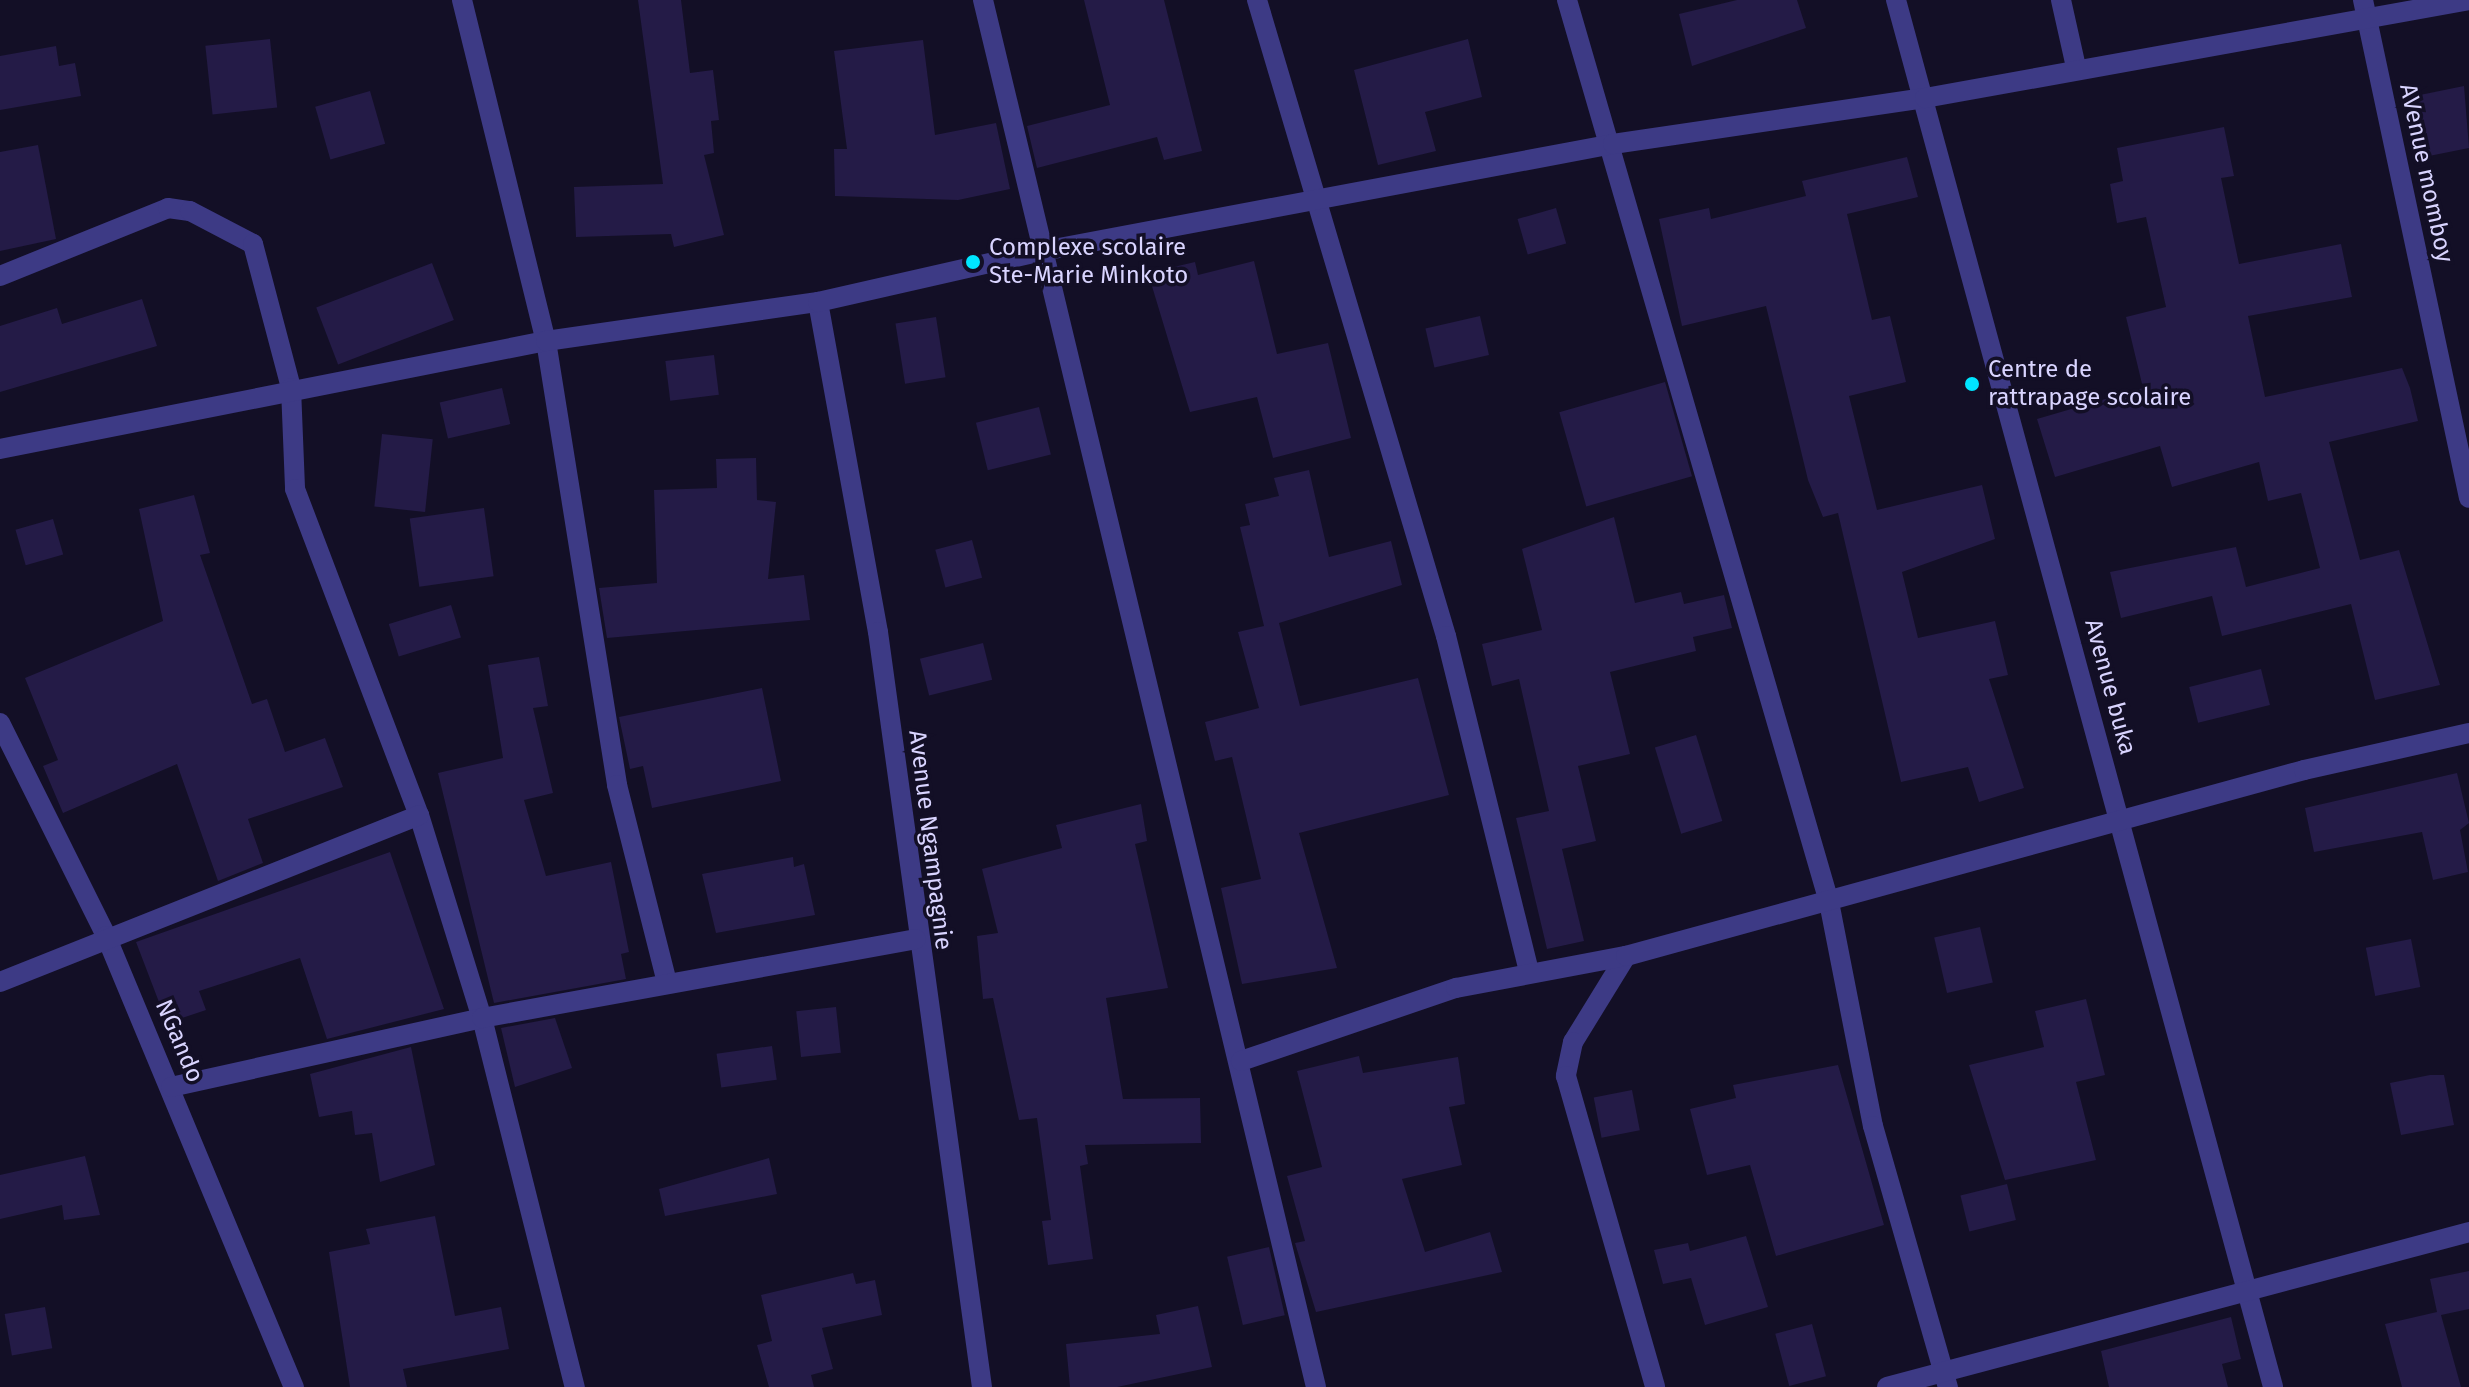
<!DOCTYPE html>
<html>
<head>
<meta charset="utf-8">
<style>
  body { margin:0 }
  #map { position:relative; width:2469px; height:1387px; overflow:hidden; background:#130f26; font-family:"Fira Sans",sans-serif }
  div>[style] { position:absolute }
  .building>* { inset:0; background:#241b47; transform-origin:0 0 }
  .minor>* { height:20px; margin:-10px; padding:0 10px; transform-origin:10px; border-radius:10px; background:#3d3a85 }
  .dots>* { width:22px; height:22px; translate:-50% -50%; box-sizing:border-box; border:4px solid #130f26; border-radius:50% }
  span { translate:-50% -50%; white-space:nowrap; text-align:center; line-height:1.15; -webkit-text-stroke:7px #130f26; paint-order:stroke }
  .street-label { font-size:24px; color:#d9d4ff }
  .poi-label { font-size:24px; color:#d9d4ff }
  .left { translate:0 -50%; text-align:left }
</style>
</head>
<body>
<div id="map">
  <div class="building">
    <div style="clip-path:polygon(638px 0,681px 0,690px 73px,713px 70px,719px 120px,711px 121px,714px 153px,704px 155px,724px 235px,674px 247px,671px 234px,576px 237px,574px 187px,663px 184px)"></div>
    <div style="clip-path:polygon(1084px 0,1164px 0,1202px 151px,1164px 160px,1157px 137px,1037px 168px,1027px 126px,1110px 105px)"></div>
    <div style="clip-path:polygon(1737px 0,1797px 0,1806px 28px,1692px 66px,1679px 14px)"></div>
    <div style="left:270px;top:39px;width:69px;height:65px;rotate:84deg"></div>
    <div style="clip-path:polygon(1468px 39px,1482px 97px,1425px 112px,1436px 151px,1378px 165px,1354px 70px)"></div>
    <div style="clip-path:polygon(923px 40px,935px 135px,996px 123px,1010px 189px,958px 200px,835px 196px,834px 149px,847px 149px,834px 51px)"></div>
    <div style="clip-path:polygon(56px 46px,59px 66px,75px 63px,81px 96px,0 110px,0 56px)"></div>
    <div style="clip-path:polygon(2464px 86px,2469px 148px,2429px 156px,2415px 96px)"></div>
    <div style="left:370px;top:91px;width:55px;height:57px;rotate:74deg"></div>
    <div style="clip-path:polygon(2224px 127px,2234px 176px,2221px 178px,2239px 264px,2341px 244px,2352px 297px,2248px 316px,2265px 397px,2402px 368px,2410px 388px,2418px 421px,2329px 442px,2360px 560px,2399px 550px,2440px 685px,2375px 700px,2351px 604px,2222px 636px,2212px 596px,2121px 618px,2110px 572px,2236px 547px,2246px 587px,2320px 568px,2301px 493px,2268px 501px,2259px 462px,2172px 487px,2160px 446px,2055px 477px,2037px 419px,2143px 388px,2126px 317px,2166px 307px,2146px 217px,2117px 223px,2110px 184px,2123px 181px,2117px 148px)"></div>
    <div style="clip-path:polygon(38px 145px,56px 239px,0 251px,0 152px)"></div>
    <div style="clip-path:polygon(1907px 157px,1918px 197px,1847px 214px,1872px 320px,1890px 316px,1906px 382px,1849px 396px,1877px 510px,1982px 485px,1995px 539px,1902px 572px,1918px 638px,1995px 621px,2008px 675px,1989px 679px,2024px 788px,1979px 802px,1968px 767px,1901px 782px,1838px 513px,1823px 517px,1808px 480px,1766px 306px,1682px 326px,1659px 219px,1709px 208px,1711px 219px,1806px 196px,1802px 181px)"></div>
    <div style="left:1556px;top:208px;width:37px;height:40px;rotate:74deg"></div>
    <div style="clip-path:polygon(1254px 261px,1277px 354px,1328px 343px,1351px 438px,1273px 458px,1257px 397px,1190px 412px,1148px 273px,1195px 262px,1198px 275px)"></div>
    <div style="left:432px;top:263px;width:61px;height:124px;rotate:69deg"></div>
    <div style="clip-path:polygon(142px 299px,157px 346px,0 392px,0 326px,57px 308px,62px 324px)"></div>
    <div style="left:1480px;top:316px;width:40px;height:56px;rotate:77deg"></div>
    <div style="left:936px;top:317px;width:61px;height:41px;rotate:81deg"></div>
    <div style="left:714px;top:355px;width:40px;height:49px;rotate:83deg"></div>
    <div style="left:1665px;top:382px;width:98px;height:110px;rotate:74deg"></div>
    <div style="left:502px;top:388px;width:37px;height:64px;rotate:77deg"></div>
    <div style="left:1039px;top:407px;width:49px;height:65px;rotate:76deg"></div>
    <div style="left:382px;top:434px;width:51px;height:73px;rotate:6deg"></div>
    <div style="clip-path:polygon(756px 458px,757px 500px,776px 502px,768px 579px,804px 575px,810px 620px,607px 638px,599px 588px,657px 583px,654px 490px,717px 488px,716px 459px)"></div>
    <div style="clip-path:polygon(1309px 470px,1329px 557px,1391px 541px,1402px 585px,1279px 623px,1300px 706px,1418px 678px,1449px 795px,1299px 833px,1337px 968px,1242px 984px,1221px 888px,1261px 879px,1232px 757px,1215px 761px,1205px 722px,1259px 708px,1238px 632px,1264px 626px,1240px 527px,1250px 525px,1245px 504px,1279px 496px,1274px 478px)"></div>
    <div style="clip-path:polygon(194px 495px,210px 553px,200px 555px,252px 704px,267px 699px,285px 752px,325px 738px,343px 787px,248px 819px,263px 863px,218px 881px,177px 764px,63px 813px,43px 766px,58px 760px,25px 678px,163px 621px,139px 509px)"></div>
    <div style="left:484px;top:508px;width:69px;height:75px;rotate:82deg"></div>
    <div style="clip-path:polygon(1614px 517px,1635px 603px,1681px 592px,1684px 604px,1724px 595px,1732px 628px,1693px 637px,1696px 651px,1610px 672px,1630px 754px,1578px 766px,1596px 841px,1562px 849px,1584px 941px,1547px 949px,1516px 818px,1549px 811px,1519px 679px,1492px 686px,1482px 644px,1542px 630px,1522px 549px)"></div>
    <div style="left:53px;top:519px;width:37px;height:39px;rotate:74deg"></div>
    <div style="left:972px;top:540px;width:39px;height:38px;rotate:75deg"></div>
    <div style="left:451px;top:605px;width:34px;height:65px;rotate:73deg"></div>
    <div style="left:983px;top:643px;width:38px;height:65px;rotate:76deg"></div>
    <div style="clip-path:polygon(539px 657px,548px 706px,533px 708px,553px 793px,524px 800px,546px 876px,611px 862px,629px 952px,621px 954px,626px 979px,494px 1003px,438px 773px,503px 758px,488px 665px)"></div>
    <div style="left:2261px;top:669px;width:37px;height:74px;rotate:76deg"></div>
    <div style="clip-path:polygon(762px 688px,781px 781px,652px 808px,643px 766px,630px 769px,619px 717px)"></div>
    <div style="left:1696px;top:735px;width:90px;height:43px;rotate:73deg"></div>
    <div style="clip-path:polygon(2457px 773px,2469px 823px,2460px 830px,2468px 872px,2433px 880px,2422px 832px,2314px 852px,2305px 808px)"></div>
    <div style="clip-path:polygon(1141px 804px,1147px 841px,1135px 844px,1168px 988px,1106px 998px,1123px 1099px,1200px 1098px,1201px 1143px,1085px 1145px,1088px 1164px,1080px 1166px,1093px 1259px,1048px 1265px,1042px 1221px,1051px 1220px,1037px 1118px,1019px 1120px,993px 998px,983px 999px,977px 936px,998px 933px,982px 869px,1062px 848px,1056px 825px)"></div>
    <div style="clip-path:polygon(390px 852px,444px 1009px,327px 1039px,300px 958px,199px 991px,206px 1010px,167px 1023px,136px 942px)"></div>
    <div style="clip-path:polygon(793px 857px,794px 867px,804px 864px,815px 915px,716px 933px,702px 874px)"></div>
    <div style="left:1980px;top:927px;width:57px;height:47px;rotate:77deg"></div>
    <div style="left:2411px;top:939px;width:49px;height:46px;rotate:79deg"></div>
    <div style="clip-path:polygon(2086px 999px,2105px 1075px,2076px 1082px,2096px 1160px,2005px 1180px,1969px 1065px,2044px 1047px,2035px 1011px)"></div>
    <div style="left:836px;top:1007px;width:46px;height:40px;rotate:84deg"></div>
    <div style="clip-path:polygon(555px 1018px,572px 1068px,515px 1087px,501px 1028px)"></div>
    <div style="left:772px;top:1046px;width:34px;height:56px;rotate:82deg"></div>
    <div style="clip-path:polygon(411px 1047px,435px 1165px,380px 1182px,372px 1133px,355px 1135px,352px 1111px,319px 1117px,310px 1074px)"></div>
    <div style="clip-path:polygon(1359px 1056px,1363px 1073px,1458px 1057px,1465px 1104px,1449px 1107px,1462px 1165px,1402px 1179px,1425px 1252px,1490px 1232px,1502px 1272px,1316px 1312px,1295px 1243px,1305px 1241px,1287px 1176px,1322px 1167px,1297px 1071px)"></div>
    <div style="clip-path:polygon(1838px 1065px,1884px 1225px,1776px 1256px,1750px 1165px,1707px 1175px,1690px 1109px,1736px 1098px,1733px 1085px)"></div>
    <div style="clip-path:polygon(2430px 1075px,2444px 1075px,2454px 1125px,2401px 1135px,2390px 1083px)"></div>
    <div style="left:1632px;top:1090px;width:41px;height:39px;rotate:79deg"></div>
    <div style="clip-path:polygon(85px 1156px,100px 1215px,64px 1220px,62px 1205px,0 1219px,0 1175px)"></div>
    <div style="clip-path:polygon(769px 1158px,777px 1194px,665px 1216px,659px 1189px)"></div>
    <div style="left:2007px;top:1184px;width:37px;height:48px;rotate:76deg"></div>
    <div style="clip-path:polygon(435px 1216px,455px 1316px,501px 1307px,509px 1349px,403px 1369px,407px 1387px,350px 1387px,329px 1252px,370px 1244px,366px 1229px)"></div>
    <div style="clip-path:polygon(1746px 1236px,1768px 1307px,1705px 1325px,1691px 1278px,1663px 1284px,1654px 1250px,1688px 1243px,1690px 1251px)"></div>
    <div style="left:1269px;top:1247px;width:70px;height:43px;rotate:77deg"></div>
    <div style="clip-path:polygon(2469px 1271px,2469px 1309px,2441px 1315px,2461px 1387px,2402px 1387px,2385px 1324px,2437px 1312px,2430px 1279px)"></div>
    <div style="clip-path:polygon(853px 1273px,856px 1284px,875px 1280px,882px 1315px,822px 1328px,833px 1369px,811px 1375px,814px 1387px,769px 1387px,757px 1345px,772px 1341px,761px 1295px)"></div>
    <div style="clip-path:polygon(1198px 1306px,1212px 1367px,1117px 1387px,1070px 1387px,1066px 1344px,1160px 1334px,1156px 1315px)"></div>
    <div style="left:45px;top:1307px;width:42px;height:41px;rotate:80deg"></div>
    <div style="clip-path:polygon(2231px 1317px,2241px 1359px,2222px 1364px,2228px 1387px,2109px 1387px,2101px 1351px)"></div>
    <div style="left:1812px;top:1324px;width:54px;height:38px;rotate:75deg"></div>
  </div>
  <div class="minor">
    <div style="left:462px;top:0;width:351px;rotate:76.2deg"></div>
    <div style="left:546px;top:341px;width:450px;rotate:80.9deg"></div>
    <div style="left:617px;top:785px;width:203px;rotate:75.8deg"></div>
    <div style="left:983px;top:0;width:1426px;rotate:76.5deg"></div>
    <div style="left:1257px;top:0;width:663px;rotate:73.45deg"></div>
    <div style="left:1446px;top:636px;width:346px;rotate:76.1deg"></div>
    <div style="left:1567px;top:0;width:939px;rotate:73.8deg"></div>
    <div style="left:1829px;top:902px;width:228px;rotate:78.9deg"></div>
    <div style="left:1873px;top:1126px;width:272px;rotate:74deg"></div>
    <div style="left:1896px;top:0;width:1437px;rotate:74.79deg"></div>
    <div style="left:2061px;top:0;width:69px;rotate:77.4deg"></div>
    <div style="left:2363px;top:0;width:509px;rotate:77.98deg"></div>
    <div style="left:0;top:276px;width:181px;rotate:-22deg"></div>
    <div style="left:168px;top:208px;width:22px;rotate:8deg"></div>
    <div style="left:190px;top:211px;width:71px;rotate:27.6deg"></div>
    <div style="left:253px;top:244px;width:149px;rotate:75.2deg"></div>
    <div style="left:291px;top:388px;width:101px;rotate:87.7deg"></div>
    <div style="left:295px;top:489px;width:349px;rotate:69.2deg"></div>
    <div style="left:419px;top:815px;width:213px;rotate:72.8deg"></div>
    <div style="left:482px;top:1018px;width:381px;rotate:75.9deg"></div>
    <div style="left:818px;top:302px;width:335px;rotate:79.7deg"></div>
    <div style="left:878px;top:632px;width:762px;rotate:82.16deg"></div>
    <div style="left:0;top:449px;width:557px;rotate:-11.19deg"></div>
    <div style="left:546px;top:341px;width:275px;rotate:-8.2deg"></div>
    <div style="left:818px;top:302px;width:231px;rotate:-12.8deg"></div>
    <div style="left:1043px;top:251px;width:580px;rotate:-10.63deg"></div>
    <div style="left:1613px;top:144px;width:315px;rotate:-8.4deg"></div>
    <div style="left:1925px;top:98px;width:553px;rotate:-10.21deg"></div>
    <div style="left:0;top:723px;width:238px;rotate:63.5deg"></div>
    <div style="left:106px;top:936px;width:489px;rotate:67.4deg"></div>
    <div style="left:1626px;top:956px;width:101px;rotate:121.6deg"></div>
    <div style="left:1573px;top:1042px;width:35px;rotate:102deg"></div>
    <div style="left:1566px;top:1076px;width:323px;rotate:74deg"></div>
    <div style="left:0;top:982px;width:451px;rotate:-21.7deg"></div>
    <div style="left:1241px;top:1061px;width:227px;rotate:-18.8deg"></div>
    <div style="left:1456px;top:988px;width:173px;rotate:-10.7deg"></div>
    <div style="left:1626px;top:956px;width:703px;rotate:-15.34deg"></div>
    <div style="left:2304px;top:770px;width:169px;rotate:-12.6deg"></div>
    <div style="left:171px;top:1087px;width:319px;rotate:-12.5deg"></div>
    <div style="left:482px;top:1018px;width:441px;rotate:-10.3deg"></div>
    <div style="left:1887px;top:1387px;width:602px;rotate:-14.91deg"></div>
  </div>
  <div class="dots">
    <div style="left:973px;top:262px;background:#00e5ff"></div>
    <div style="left:1972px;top:384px;background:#00e5ff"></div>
  </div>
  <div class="street-label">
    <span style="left:2426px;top:173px;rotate:78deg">AVenue momboy</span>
    <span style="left:2110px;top:687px;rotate:75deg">Avenue buka</span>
    <span style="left:930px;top:840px;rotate:83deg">Avenue Ngampagnie</span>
    <span style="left:179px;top:1041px;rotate:67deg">NGando</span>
  </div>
  <div class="poi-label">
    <span class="left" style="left:989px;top:262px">Complexe scolaire<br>Ste-Marie Minkoto</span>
    <span class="left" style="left:1988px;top:384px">Centre de<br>rattrapage scolaire</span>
  </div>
</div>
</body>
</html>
